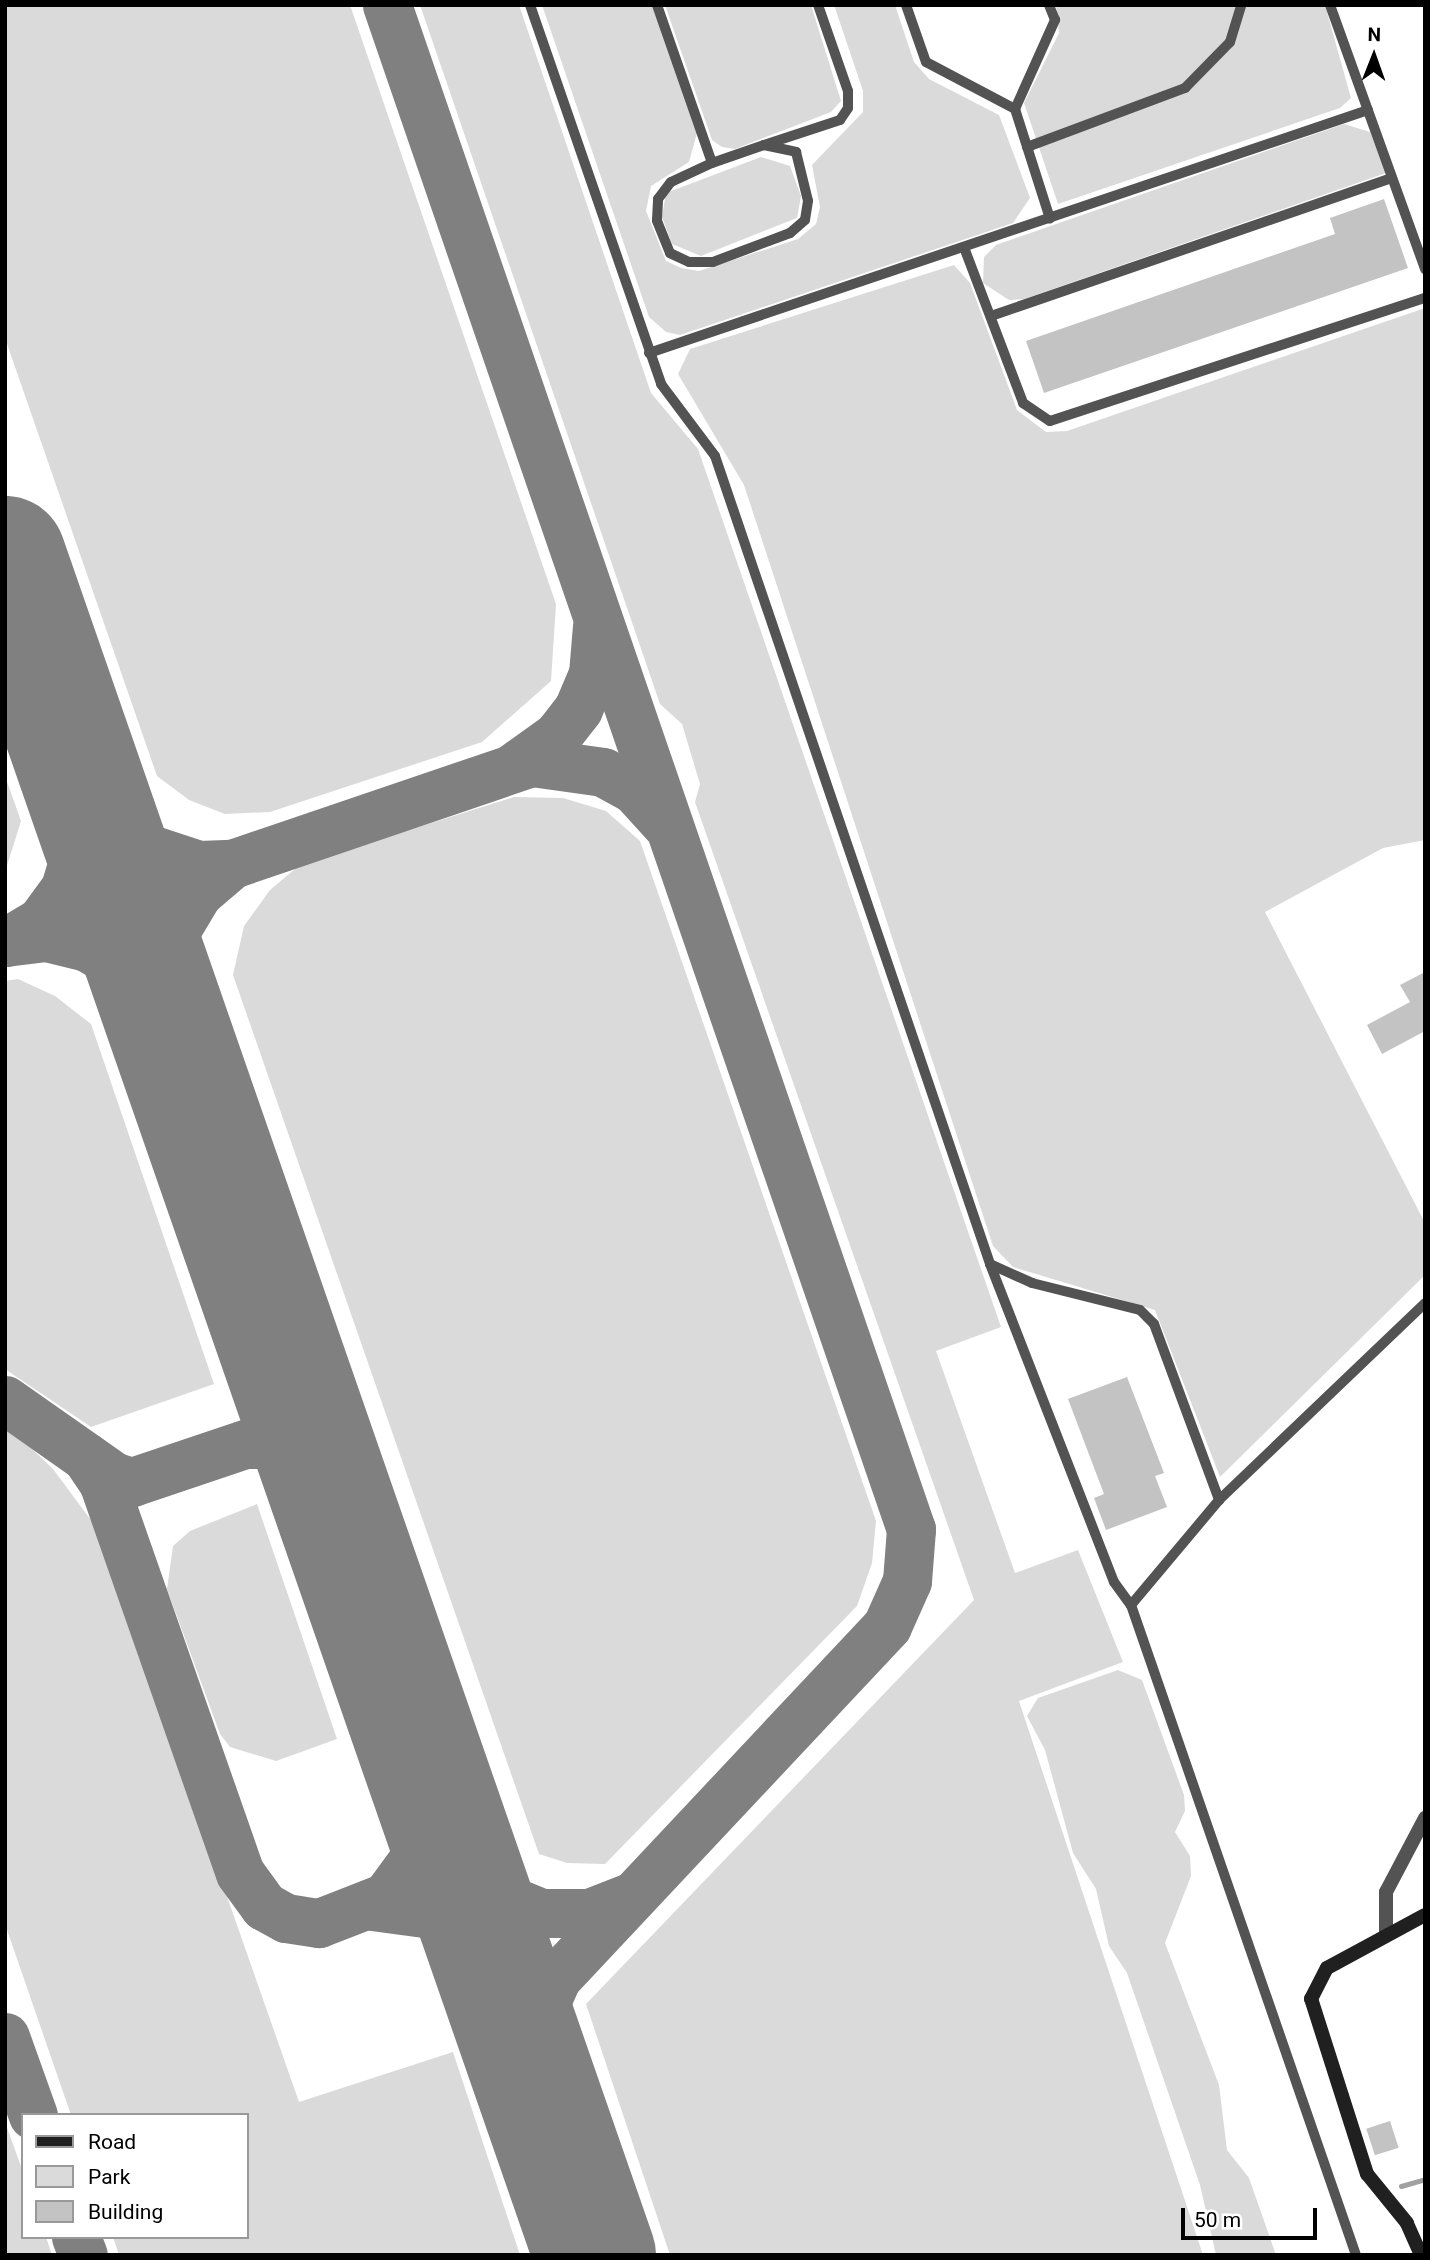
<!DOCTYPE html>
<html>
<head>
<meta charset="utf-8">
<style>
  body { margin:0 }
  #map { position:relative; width:1430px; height:2260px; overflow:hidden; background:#fff; font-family:Roboto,sans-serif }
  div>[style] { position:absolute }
  .green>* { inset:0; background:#dadada }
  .stream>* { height:5px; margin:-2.5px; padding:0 2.5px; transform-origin:2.5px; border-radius:2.5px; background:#a1a1a1 }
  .taxiway>* { height:49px; margin:-24.5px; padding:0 24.5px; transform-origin:24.5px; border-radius:24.5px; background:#808080 }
  .runway>* { height:122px; margin:-61px; padding:0 61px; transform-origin:61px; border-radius:61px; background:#808080 }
  .building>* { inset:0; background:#c3c3c3; transform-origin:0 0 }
  .lane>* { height:10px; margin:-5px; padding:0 5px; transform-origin:5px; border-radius:5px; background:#535353 }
  .street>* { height:14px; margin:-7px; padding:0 7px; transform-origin:7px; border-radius:7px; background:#535353 }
  .secondary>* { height:14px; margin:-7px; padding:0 7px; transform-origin:7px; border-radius:7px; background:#202020 }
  span { translate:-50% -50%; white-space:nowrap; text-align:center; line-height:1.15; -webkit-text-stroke:5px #fff; paint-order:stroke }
  .frame { position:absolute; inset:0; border:7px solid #000; pointer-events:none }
  .legend { position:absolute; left:21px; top:2113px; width:228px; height:126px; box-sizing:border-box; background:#fff; border:2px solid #999; margin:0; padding:9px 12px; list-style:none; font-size:21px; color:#000 }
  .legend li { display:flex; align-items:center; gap:14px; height:35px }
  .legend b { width:35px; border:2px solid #999 }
  .north { position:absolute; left:1339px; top:21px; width:70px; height:70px; -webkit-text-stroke:5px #fff; paint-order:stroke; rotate:1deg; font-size:19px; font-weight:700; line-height:28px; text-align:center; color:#000 }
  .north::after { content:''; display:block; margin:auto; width:24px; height:32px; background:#000; clip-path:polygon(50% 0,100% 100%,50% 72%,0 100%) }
  .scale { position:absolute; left:1181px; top:2208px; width:136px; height:32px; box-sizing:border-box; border:4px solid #000; border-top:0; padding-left:9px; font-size:21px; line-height:24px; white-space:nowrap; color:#000; -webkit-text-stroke:5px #fff; paint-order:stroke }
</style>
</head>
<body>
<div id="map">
  <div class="green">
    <div style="clip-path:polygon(5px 5px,350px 5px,556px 604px,551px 681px,482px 742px,270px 812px,225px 814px,189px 800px,157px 776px,5px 338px)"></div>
    <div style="clip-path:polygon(420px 5px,519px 5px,651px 393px,698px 449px,1001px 1327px,936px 1351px,1015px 1573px,1078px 1550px,1123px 1662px,1019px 1701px,1203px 2255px,670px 2255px,586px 2004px,974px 1600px,695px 802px,700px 784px,682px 724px,660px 704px)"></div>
    <div style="clip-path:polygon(542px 5px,653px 5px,697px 133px,689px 162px,651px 186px,646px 211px,666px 261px,681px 268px,699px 271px,798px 239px,816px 224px,820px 207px,812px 165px,863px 112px,863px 91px,834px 5px,895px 5px,914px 62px,929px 79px,999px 115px,1030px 198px,1013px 223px,680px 335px,666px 332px,649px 317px)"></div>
    <div style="clip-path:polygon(665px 5px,811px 5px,841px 101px,831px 112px,735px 149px,722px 147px,712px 140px)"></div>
    <div style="clip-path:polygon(1056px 5px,1325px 5px,1351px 98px,1340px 108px,1058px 204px,1024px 103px,1059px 33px)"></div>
    <div style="clip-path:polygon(1344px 124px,1370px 132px,1386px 173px,1024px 299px,1009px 300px,983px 283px,984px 257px,996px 245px)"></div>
    <div style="clip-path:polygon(761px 157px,790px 166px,801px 196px,797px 218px,701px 256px,672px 244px,662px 217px,666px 193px)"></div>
    <div style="clip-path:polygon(954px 265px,970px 283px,1017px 410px,1046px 432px,1067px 431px,1425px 308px,1425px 840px,1383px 848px,1265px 912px,1425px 1223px,1425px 1275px,1220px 1477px,1155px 1310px,1013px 1267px,993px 1246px,744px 485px,678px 374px,690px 349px)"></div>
    <div style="clip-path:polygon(5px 776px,21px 821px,5px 872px)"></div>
    <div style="clip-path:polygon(514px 797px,563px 798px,606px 811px,640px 841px,876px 1521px,872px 1563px,857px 1606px,605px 1864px,567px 1863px,539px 1854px,233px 975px,244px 926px,270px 890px,301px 864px)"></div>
    <div style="clip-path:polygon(18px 979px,55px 996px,91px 1024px,214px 1384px,91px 1427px,5px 1369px,5px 981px)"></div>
    <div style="clip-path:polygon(5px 1423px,53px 1469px,99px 1531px,299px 2102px,453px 2052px,520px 2255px,119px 2255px,113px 2237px,247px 2237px,247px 2115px,71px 2115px,5px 1924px)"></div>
    <div style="clip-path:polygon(257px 1504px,337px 1739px,276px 1761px,230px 1747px,220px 1734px,167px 1589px,173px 1546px,190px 1531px)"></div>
    <div style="clip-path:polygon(1118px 1670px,1142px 1680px,1184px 1795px,1185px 1811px,1175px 1832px,1190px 1856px,1191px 1876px,1165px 1943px,1219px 2085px,1227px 2150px,1249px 2178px,1276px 2255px,1216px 2255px,1200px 2185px,1127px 1973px,1109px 1946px,1096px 1889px,1073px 1853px,1045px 1750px,1027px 1716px,1038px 1698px)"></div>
    <div style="clip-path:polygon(5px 2122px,23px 2172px,23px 2237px,46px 2237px,52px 2255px,5px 2255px)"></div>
  </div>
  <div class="stream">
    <div style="left:1401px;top:2186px;width:25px;rotate:-16deg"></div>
  </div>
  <div class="taxiway">
    <div style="left:387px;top:5px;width:1612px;rotate:71.03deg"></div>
    <div style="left:911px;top:1529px;width:52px;rotate:94.4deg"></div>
    <div style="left:907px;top:1581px;width:49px;rotate:114deg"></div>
    <div style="left:887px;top:1626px;width:482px;rotate:133.2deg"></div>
    <div style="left:557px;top:1977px;width:52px;rotate:113.6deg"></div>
    <div style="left:536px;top:2025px;width:50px;rotate:94.6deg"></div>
    <div style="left:515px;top:766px;width:52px;rotate:-35.5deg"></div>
    <div style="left:557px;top:736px;width:34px;rotate:-52deg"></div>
    <div style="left:578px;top:709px;width:38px;rotate:-67deg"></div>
    <div style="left:593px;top:674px;width:48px;rotate:-85.2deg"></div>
    <div style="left:83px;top:781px;width:33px;rotate:61deg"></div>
    <div style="left:99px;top:810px;width:52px;rotate:41.9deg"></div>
    <div style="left:138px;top:845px;width:64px;rotate:18.2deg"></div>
    <div style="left:199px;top:865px;width:33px;rotate:-2deg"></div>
    <div style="left:232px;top:864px;width:317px;rotate:-18.8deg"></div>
    <div style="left:532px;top:762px;width:72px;rotate:8deg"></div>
    <div style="left:603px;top:772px;width:37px;rotate:29deg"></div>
    <div style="left:635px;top:790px;width:45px;rotate:47.7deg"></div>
    <div style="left:5px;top:942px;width:41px;rotate:-7deg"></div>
    <div style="left:46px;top:937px;width:42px;rotate:13.7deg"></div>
    <div style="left:87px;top:947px;width:39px;rotate:31deg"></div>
    <div style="left:120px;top:967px;width:64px;rotate:46.9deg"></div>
    <div style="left:6px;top:942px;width:41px;rotate:-31deg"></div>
    <div style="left:41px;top:921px;width:41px;rotate:-54deg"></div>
    <div style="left:65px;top:888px;width:49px;rotate:-73.4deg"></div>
    <div style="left:79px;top:841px;width:60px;rotate:-86.2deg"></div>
    <div style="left:164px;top:1014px;width:32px;rotate:-95deg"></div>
    <div style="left:161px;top:982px;width:49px;rotate:-75.7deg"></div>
    <div style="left:173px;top:935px;width:49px;rotate:-59.2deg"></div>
    <div style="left:198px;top:893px;width:45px;rotate:-40.5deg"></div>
    <div style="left:5px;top:1400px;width:132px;rotate:35.1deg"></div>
    <div style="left:113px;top:1476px;width:20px;rotate:18deg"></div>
    <div style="left:132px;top:1482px;width:135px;rotate:-18.6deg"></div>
    <div style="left:260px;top:1439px;width:35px;rotate:-47deg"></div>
    <div style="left:284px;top:1413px;width:31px;rotate:-75deg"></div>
    <div style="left:249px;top:1444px;width:38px"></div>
    <div style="left:287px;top:1444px;width:46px;rotate:37.9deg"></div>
    <div style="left:86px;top:1457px;width:30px;rotate:56deg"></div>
    <div style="left:103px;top:1482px;width:414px;rotate:70.7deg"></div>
    <div style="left:240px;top:1873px;width:41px;rotate:54deg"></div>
    <div style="left:264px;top:1906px;width:25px;rotate:29deg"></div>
    <div style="left:286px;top:1918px;width:33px;rotate:9deg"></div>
    <div style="left:319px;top:1923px;width:72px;rotate:-21.2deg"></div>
    <div style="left:386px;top:1897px;width:59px;rotate:-53.9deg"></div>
    <div style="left:421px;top:1849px;width:72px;rotate:-83.7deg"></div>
    <div style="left:458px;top:1862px;width:61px;rotate:37.1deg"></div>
    <div style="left:507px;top:1899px;width:37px;rotate:22deg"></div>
    <div style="left:541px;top:1913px;width:48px"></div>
    <div style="left:589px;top:1913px;width:44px;rotate:-21.3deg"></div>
    <div style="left:372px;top:1906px;width:62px;rotate:7.5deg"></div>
    <div style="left:433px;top:1914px;width:75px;rotate:37.9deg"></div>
    <div style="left:5px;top:2037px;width:83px;rotate:70.3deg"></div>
    <div style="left:76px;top:2237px;width:19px;rotate:69deg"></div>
  </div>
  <div class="runway">
    <div style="left:5px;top:557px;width:1798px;rotate:70.84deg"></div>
  </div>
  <div class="building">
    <div style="clip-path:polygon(1384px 199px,1408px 268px,1044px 393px,1026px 341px,1335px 234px,1330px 218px)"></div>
    <div style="clip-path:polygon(1425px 972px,1425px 1031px,1382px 1054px,1367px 1025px,1410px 1002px,1400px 985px)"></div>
    <div style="clip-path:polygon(1127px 1377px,1164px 1473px,1155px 1476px,1167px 1507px,1106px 1530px,1094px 1498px,1104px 1494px,1068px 1399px)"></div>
    <div style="left:1390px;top:2121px;width:28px;height:25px;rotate:72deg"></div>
  </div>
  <div class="lane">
    <div style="left:530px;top:5px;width:401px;rotate:70.9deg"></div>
    <div style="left:661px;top:384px;width:90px;rotate:53.1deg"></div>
    <div style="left:715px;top:456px;width:854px;rotate:71.2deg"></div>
    <div style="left:990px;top:1264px;width:341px;rotate:68.7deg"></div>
    <div style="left:1114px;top:1582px;width:29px;rotate:54deg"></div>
    <div style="left:1131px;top:1605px;width:688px;rotate:70.91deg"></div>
    <div style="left:657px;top:5px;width:167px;rotate:70.8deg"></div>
    <div style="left:906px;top:5px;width:60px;rotate:70.7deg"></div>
    <div style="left:926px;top:62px;width:101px;rotate:27.8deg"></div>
    <div style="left:1015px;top:109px;width:98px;rotate:-65.8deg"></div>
    <div style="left:1055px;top:20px;width:16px;rotate:-112deg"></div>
    <div style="left:1330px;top:5px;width:281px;rotate:70.2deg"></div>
    <div style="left:1015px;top:109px;width:115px;rotate:72.3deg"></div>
    <div style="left:764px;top:145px;width:33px;rotate:12deg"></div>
    <div style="left:796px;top:152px;width:50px;rotate:76.2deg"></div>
    <div style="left:808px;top:201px;width:19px;rotate:99deg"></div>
    <div style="left:805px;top:220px;width:20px;rotate:139deg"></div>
    <div style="left:790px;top:233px;width:82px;rotate:159.4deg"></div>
    <div style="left:713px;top:262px;width:24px;rotate:180deg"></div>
    <div style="left:689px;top:262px;width:21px;rotate:-155deg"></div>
    <div style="left:670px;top:253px;width:35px;rotate:-112deg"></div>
    <div style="left:657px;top:220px;width:21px;rotate:-87deg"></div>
    <div style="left:658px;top:199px;width:21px;rotate:-53deg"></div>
    <div style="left:671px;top:182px;width:45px;rotate:-24.9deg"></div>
    <div style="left:712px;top:163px;width:55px;rotate:-19.1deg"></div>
    <div style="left:764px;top:145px;width:80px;rotate:-18.2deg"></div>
    <div style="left:840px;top:120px;width:14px;rotate:-56deg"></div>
    <div style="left:848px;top:108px;width:17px;rotate:-90deg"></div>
    <div style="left:848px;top:91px;width:91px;rotate:-109.2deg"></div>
    <div style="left:1027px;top:147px;width:169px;rotate:-20.5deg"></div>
    <div style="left:1185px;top:88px;width:64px;rotate:-45.6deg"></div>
    <div style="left:1230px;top:42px;width:39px;rotate:-73deg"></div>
    <div style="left:965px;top:250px;width:164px;rotate:69.2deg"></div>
    <div style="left:1023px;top:403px;width:32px;rotate:34deg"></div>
    <div style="left:1050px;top:421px;width:395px;rotate:-18.2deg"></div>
    <div style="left:991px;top:316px;width:423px;rotate:-19deg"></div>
    <div style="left:649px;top:353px;width:759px;rotate:-18.67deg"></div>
    <div style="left:990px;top:1264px;width:46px;rotate:24.3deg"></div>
    <div style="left:1032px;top:1283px;width:111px;rotate:14deg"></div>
    <div style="left:1140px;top:1310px;width:20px;rotate:45deg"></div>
    <div style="left:1154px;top:1324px;width:188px;rotate:69.7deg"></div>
    <div style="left:1131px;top:1605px;width:137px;rotate:-50deg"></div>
    <div style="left:1219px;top:1500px;width:285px;rotate:-43.7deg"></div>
  </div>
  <div class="street">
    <div style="left:1386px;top:1932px;width:40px;rotate:-90deg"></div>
    <div style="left:1386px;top:1892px;width:84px;rotate:-62.2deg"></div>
  </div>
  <div class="secondary">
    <div style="left:1421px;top:2255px;width:35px;rotate:-114deg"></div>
    <div style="left:1407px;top:2223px;width:63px;rotate:-129.2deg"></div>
    <div style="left:1367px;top:2174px;width:184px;rotate:-107.7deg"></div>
    <div style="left:1311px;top:1999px;width:35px;rotate:-63deg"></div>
    <div style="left:1327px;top:1968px;width:111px;rotate:-28.4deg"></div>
  </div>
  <div class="frame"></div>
  <ul class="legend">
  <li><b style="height:9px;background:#202020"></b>Road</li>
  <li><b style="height:19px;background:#dadada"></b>Park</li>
  <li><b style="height:19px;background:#c3c3c3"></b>Building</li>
  </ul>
  <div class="north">N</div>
  <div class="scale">50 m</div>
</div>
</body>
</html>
